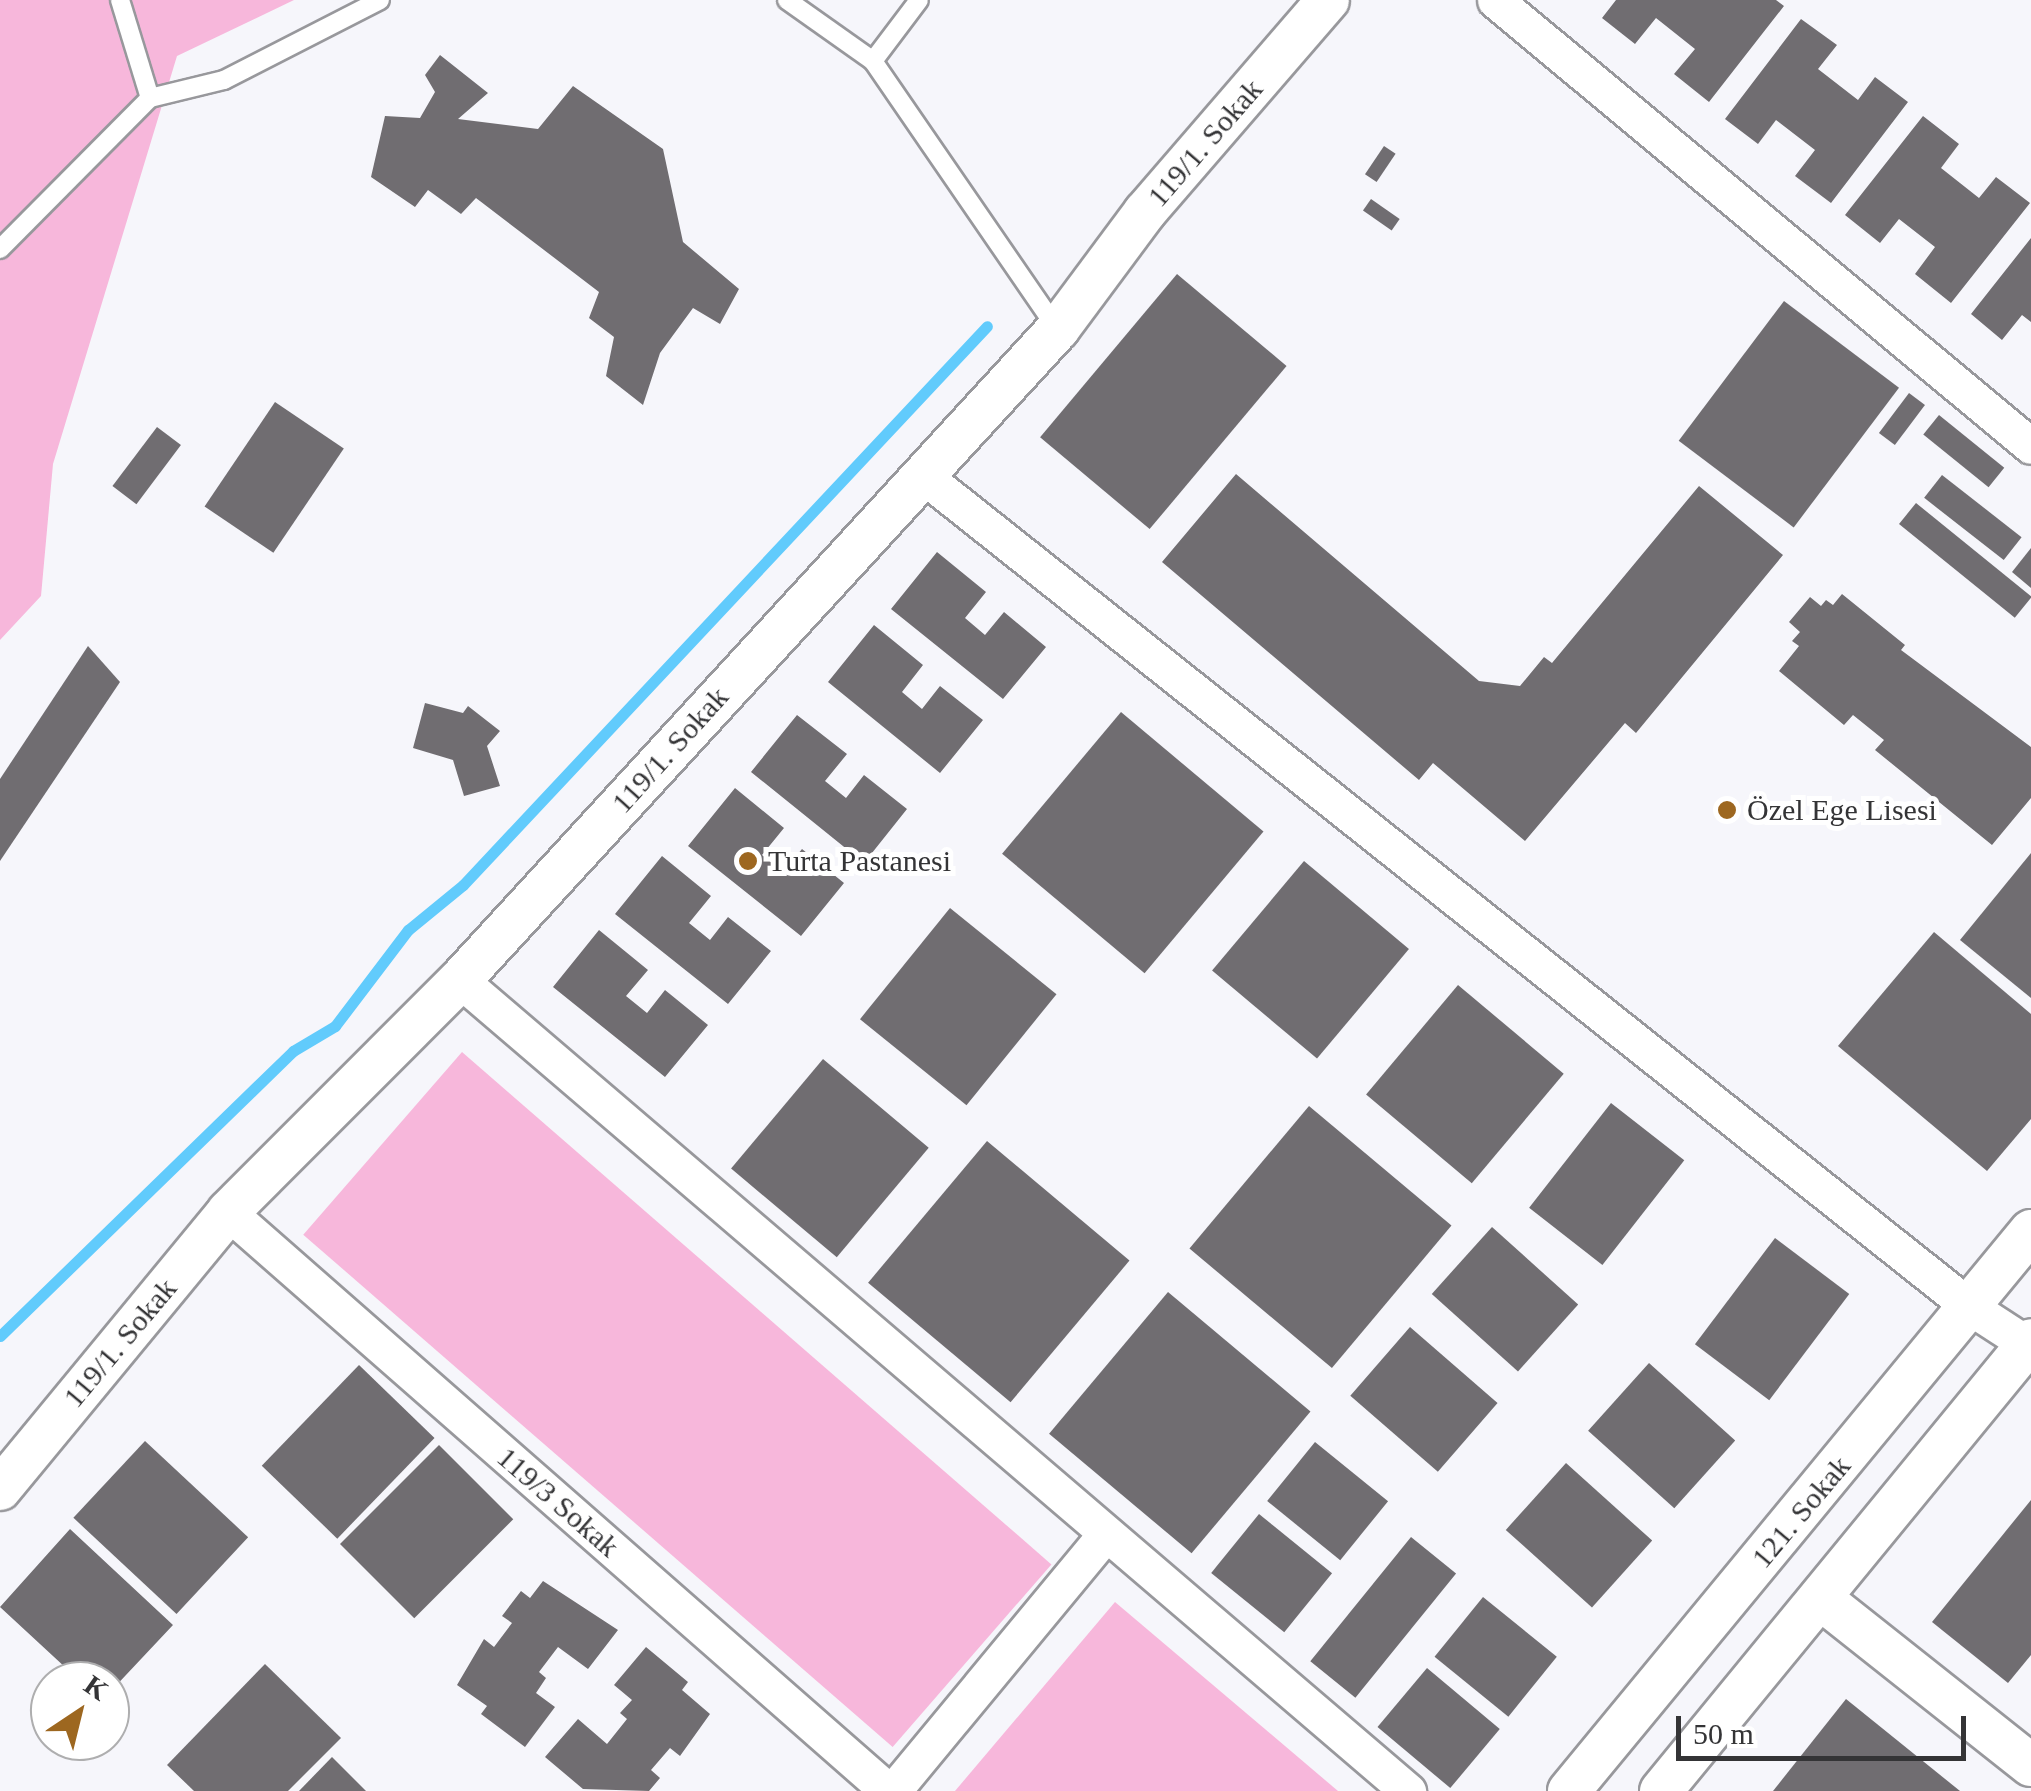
<!DOCTYPE html>
<html>
<head>
<meta charset="utf-8">
<style>
  body { margin:0 }
  #map { position:relative; width:2031px; height:1791px; overflow:hidden; background:#f6f6fb; font-family:Georgia,serif }
  div>[style] { position:absolute }
  .green>* { inset:0; background:#f7b7db; transform-origin:0 0 }
  .stream>* { height:11px; margin:-5.5px; padding:0 5.5px; transform-origin:5.5px; border-radius:5.5px; background:#61cbfc }
  .building>* { inset:0; background:#706d71; transform-origin:0 0 }
  .roads { filter:drop-shadow(2px 0 #98989c) drop-shadow(-2px 0 #98989c) drop-shadow(0 2px #98989c) drop-shadow(0 -2px #98989c) }
  .service>* { height:18px; margin:-9px; padding:0 9px; transform-origin:9px; border-radius:9px; background:#fff }
  .minor>* { height:35px; margin:-17.5px; padding:0 17.5px; transform-origin:17.5px; border-radius:17.5px; background:#fff }
  .tertiary>* { height:42px; margin:-21px; padding:0 21px; transform-origin:21px; border-radius:21px; background:#fff }
  .dots>* { width:28px; height:28px; translate:-50% -50%; box-sizing:border-box; border:5px solid #fff; border-radius:50% }
  span { translate:-50% -50%; white-space:nowrap; text-align:center; line-height:1.15; -webkit-text-stroke:10px #fff; paint-order:stroke }
  .street-label { font-size:30px; color:#343436 }
  .poi-label { font-size:30px; color:#343436 }
  .left { translate:0 -50%; text-align:left }
  .north { position:absolute; left:30px; top:1661px; width:100px; height:100px; box-sizing:border-box; background:#fff; border:2px solid #aeaeaf; border-radius:50%; rotate:35deg; font-size:28px; font-weight:700; line-height:40px; text-align:center; color:#343436 }
  .north::after { content:''; display:block; margin:auto; width:35px; height:45px; background:#9d6720; clip-path:polygon(50% 0,100% 100%,50% 72%,0 100%) }
  .scale { position:absolute; left:1676px; top:1716px; width:290px; height:45px; box-sizing:border-box; border:5px solid #343436; border-top:0; padding-left:12px; font-size:30px; line-height:35px; white-space:nowrap; color:#343436; -webkit-text-stroke:8px #fff; paint-order:stroke }
</style>
</head>
<body>
<div id="map">
  <div class="green">
    <div style="clip-path:polygon(0 0,294px 0,177px 56px,53px 464px,41px 596px,0 640px)"></div>
    <div style="left:462px;top:1052px;width:781px;height:242px;rotate:41deg"></div>
    <div style="clip-path:polygon(1115px 1602px,1338px 1791px,955px 1791px)"></div>
  </div>
  <div class="stream">
    <div style="left:0;top:1336px;width:409px;rotate:-44.2deg"></div>
    <div style="left:293px;top:1051px;width:49px;rotate:-30.8deg"></div>
    <div style="left:335px;top:1026px;width:121px;rotate:-52.8deg"></div>
    <div style="left:408px;top:930px;width:71px;rotate:-39.3deg"></div>
    <div style="left:463px;top:885px;width:766px;rotate:-46.85deg"></div>
  </div>
  <div class="building">
    <div style="clip-path:polygon(1616px 0,1776px 0,1784px 6px,1709px 102px,1674px 74px,1695px 49px,1656px 18px,1635px 44px,1602px 18px)"></div>
    <div style="clip-path:polygon(1801px 19px,1837px 45px,1818px 69px,1858px 100px,1875px 77px,1908px 102px,1831px 203px,1795px 176px,1815px 150px,1776px 120px,1758px 144px,1725px 119px)"></div>
    <div style="clip-path:polygon(440px 55px,488px 93px,458px 119px,538px 129px,573px 86px,663px 149px,683px 242px,739px 289px,720px 324px,693px 308px,660px 353px,643px 405px,606px 376px,614px 337px,589px 318px,599px 292px,476px 198px,461px 214px,428px 190px,415px 207px,371px 177px,385px 116px,420px 118px,435px 92px,425px 75px)"></div>
    <div style="clip-path:polygon(1923px 116px,1959px 144px,1941px 168px,1979px 198px,1996px 177px,2030px 203px,1951px 303px,1915px 274px,1935px 247px,1899px 219px,1880px 243px,1845px 215px)"></div>
    <div style="left:1384px;top:146px;width:14px;height:34px;rotate:34deg"></div>
    <div style="left:1371px;top:199px;width:35px;height:14px;rotate:35deg"></div>
    <div style="clip-path:polygon(2031px 238px,2031px 322px,2022px 315px,2002px 340px,1971px 314px)"></div>
    <div style="left:1177px;top:274px;width:143px;height:213px;rotate:40deg"></div>
    <div style="left:1784px;top:301px;width:144px;height:175px;rotate:37deg"></div>
    <div style="left:1909px;top:393px;width:20px;height:50px;rotate:37deg"></div>
    <div style="left:275px;top:402px;width:83px;height:126px;rotate:34deg"></div>
    <div style="left:1939px;top:415px;width:84px;height:25px;rotate:39deg"></div>
    <div style="left:157px;top:427px;width:30px;height:74px;rotate:37deg"></div>
    <div style="clip-path:polygon(1236px 474px,1479px 681px,1520px 686px,1544px 657px,1552px 663px,1699px 486px,1783px 555px,1636px 733px,1625px 723px,1525px 841px,1433px 763px,1419px 780px,1162px 562px)"></div>
    <div style="left:1942px;top:475px;width:101px;height:29px;rotate:38deg"></div>
    <div style="left:1916px;top:503px;width:149px;height:27px;rotate:39deg"></div>
    <div style="clip-path:polygon(2031px 548px,2031px 588px,2012px 572px)"></div>
    <div style="clip-path:polygon(937px 552px,986px 592px,965px 618px,985px 635px,1004px 612px,1046px 647px,1003px 699px,891px 609px)"></div>
    <div style="clip-path:polygon(1842px 594px,1905px 645px,1901px 650px,2031px 747px,2031px 798px,1992px 845px,1875px 750px,1884px 740px,1853px 715px,1844px 725px,1779px 671px,1799px 646px,1792px 641px,1800px 632px,1789px 622px,1810px 597px,1821px 606px,1826px 600px,1833px 605px)"></div>
    <div style="clip-path:polygon(874px 625px,923px 665px,902px 692px,922px 709px,940px 686px,983px 720px,940px 773px,828px 682px)"></div>
    <div style="clip-path:polygon(88px 646px,120px 682px,0 861px,0 779px)"></div>
    <div style="clip-path:polygon(425px 703px,463px 713px,468px 706px,500px 731px,487px 746px,500px 786px,464px 796px,453px 760px,413px 748px)"></div>
    <div style="left:1121px;top:712px;width:186px;height:185px;rotate:40deg"></div>
    <div style="clip-path:polygon(797px 715px,847px 754px,825px 781px,846px 798px,864px 775px,907px 809px,864px 863px,751px 772px)"></div>
    <div style="clip-path:polygon(735px 788px,784px 828px,762px 855px,783px 872px,802px 849px,844px 883px,801px 936px,688px 846px)"></div>
    <div style="clip-path:polygon(2031px 853px,2031px 998px,1960px 940px)"></div>
    <div style="clip-path:polygon(662px 856px,711px 896px,689px 923px,710px 940px,728px 917px,771px 951px,728px 1004px,615px 914px)"></div>
    <div style="left:1304px;top:861px;width:137px;height:143px;rotate:40deg"></div>
    <div style="left:950px;top:908px;width:137px;height:143px;rotate:39deg"></div>
    <div style="clip-path:polygon(599px 930px,648px 970px,626px 996px,647px 1013px,665px 990px,708px 1025px,665px 1077px,553px 987px)"></div>
    <div style="clip-path:polygon(1934px 932px,2031px 1014px,2031px 1119px,1987px 1171px,1838px 1046px)"></div>
    <div style="left:1458px;top:985px;width:138px;height:143px;rotate:40deg"></div>
    <div style="left:823px;top:1059px;width:138px;height:143px;rotate:40deg"></div>
    <div style="left:1611px;top:1103px;width:93px;height:133px;rotate:38deg"></div>
    <div style="left:1309px;top:1106px;width:186px;height:186px;rotate:40deg"></div>
    <div style="left:987px;top:1141px;width:186px;height:185px;rotate:40deg"></div>
    <div style="left:1492px;top:1227px;width:116px;height:90px;rotate:42deg"></div>
    <div style="left:1775px;top:1238px;width:93px;height:133px;rotate:37deg"></div>
    <div style="left:1168px;top:1292px;width:186px;height:185px;rotate:40deg"></div>
    <div style="left:1410px;top:1327px;width:116px;height:91px;rotate:41deg"></div>
    <div style="left:1649px;top:1363px;width:116px;height:91px;rotate:42deg"></div>
    <div style="left:359px;top:1365px;width:105px;height:140px;rotate:44deg"></div>
    <div style="left:145px;top:1441px;width:141px;height:105px;rotate:43deg"></div>
    <div style="left:1315px;top:1442px;width:94px;height:76px;rotate:39deg"></div>
    <div style="left:439px;top:1445px;width:105px;height:140px;rotate:45deg"></div>
    <div style="left:1566px;top:1463px;width:116px;height:90px;rotate:42deg"></div>
    <div style="clip-path:polygon(2031px 1500px,2031px 1655px,2008px 1683px,1932px 1622px)"></div>
    <div style="left:1259px;top:1514px;width:94px;height:76px;rotate:39deg"></div>
    <div style="clip-path:polygon(70px 1529px,173px 1625px,110px 1692px,110px 1681px,80px 1681px,0 1607px)"></div>
    <div style="left:1411px;top:1537px;width:58px;height:160px;rotate:39deg"></div>
    <div style="clip-path:polygon(543px 1581px,618px 1630px,588px 1669px,558px 1647px,539px 1672px,546px 1678px,536px 1693px,555px 1707px,525px 1747px,481px 1714px,487px 1706px,457px 1685px,484px 1639px,494px 1647px,512px 1623px,502px 1616px,521px 1591px,530px 1598px)"></div>
    <div style="left:1483px;top:1597px;width:95px;height:77px;rotate:39deg"></div>
    <div style="clip-path:polygon(646px 1647px,688px 1682px,682px 1690px,710px 1714px,680px 1756px,670px 1748px,651px 1770px,660px 1778px,649px 1791px,583px 1789px,545px 1757px,578px 1719px,607px 1744px,627px 1719px,620px 1713px,632px 1700px,614px 1685px)"></div>
    <div style="clip-path:polygon(265px 1664px,341px 1738px,288px 1791px,194px 1791px,167px 1765px)"></div>
    <div style="left:1427px;top:1668px;width:95px;height:77px;rotate:40deg"></div>
    <div style="clip-path:polygon(1846px 1699px,1960px 1791px,1773px 1791px)"></div>
    <div style="clip-path:polygon(332px 1757px,366px 1791px,299px 1791px)"></div>
  </div>
  <div class="roads">
    <div class="service">
      <div style="left:120px;top:0;width:102px;rotate:73deg"></div>
      <div style="left:787px;top:0;width:105px;rotate:35.3deg"></div>
      <div style="left:873px;top:61px;width:325px;rotate:55.5deg"></div>
      <div style="left:873px;top:61px;width:76px;rotate:-53deg"></div>
      <div style="left:0;top:249px;width:213px;rotate:-45.2deg"></div>
      <div style="left:150px;top:98px;width:76px;rotate:-13.7deg"></div>
      <div style="left:224px;top:80px;width:175px;rotate:-27.1deg"></div>
    </div>
    <div class="minor">
      <div style="left:1495px;top:0;width:697px;rotate:39.76deg"></div>
      <div style="left:921px;top:474px;width:1340px;rotate:38.45deg"></div>
      <div style="left:1970px;top:1307px;width:68px;rotate:33deg"></div>
      <div style="left:460px;top:980px;width:1248px;rotate:40.55deg"></div>
      <div style="left:228px;top:1212px;width:878px;rotate:41.26deg"></div>
      <div style="left:893px;top:1791px;width:332px;rotate:-50.4deg"></div>
    </div>
    <div class="tertiary">
      <div style="left:0;top:1489px;width:359px;rotate:-50.5deg"></div>
      <div style="left:228px;top:1212px;width:328px;rotate:-45deg"></div>
      <div style="left:460px;top:980px;width:884px;rotate:-47.43deg"></div>
      <div style="left:1058px;top:329px;width:146px;rotate:-53.4deg"></div>
      <div style="left:1145px;top:212px;width:280px;rotate:-49.2deg"></div>
      <div style="left:1820px;top:1598px;width:269px;rotate:38.4deg"></div>
      <div style="left:1569px;top:1791px;width:726px;rotate:-50.48deg"></div>
      <div style="left:1661px;top:1791px;width:583px;rotate:-50.63deg"></div>
    </div>
  </div>
  <div class="dots">
    <div style="left:1727px;top:810px;background:#9d6720"></div>
    <div style="left:748px;top:861px;background:#9d6720"></div>
  </div>
  <div class="street-label">
    <span style="left:1205px;top:143px;rotate:-49deg">119/1. Sokak</span>
    <span style="left:670px;top:750px;rotate:-48deg">119/1. Sokak</span>
    <span style="left:120px;top:1343px;rotate:-50deg">119/1. Sokak</span>
    <span style="left:558px;top:1502px;rotate:41deg">119/3 Sokak</span>
    <span style="left:1801px;top:1512px;rotate:-50deg">121. Sokak</span>
  </div>
  <div class="poi-label">
    <span class="left" style="left:1747px;top:810px">Özel Ege Lisesi</span>
    <span class="left" style="left:768px;top:861px">Turta Pastanesi</span>
  </div>
  <div class="north">K</div>
  <div class="scale">50 m</div>
</div>
</body>
</html>
